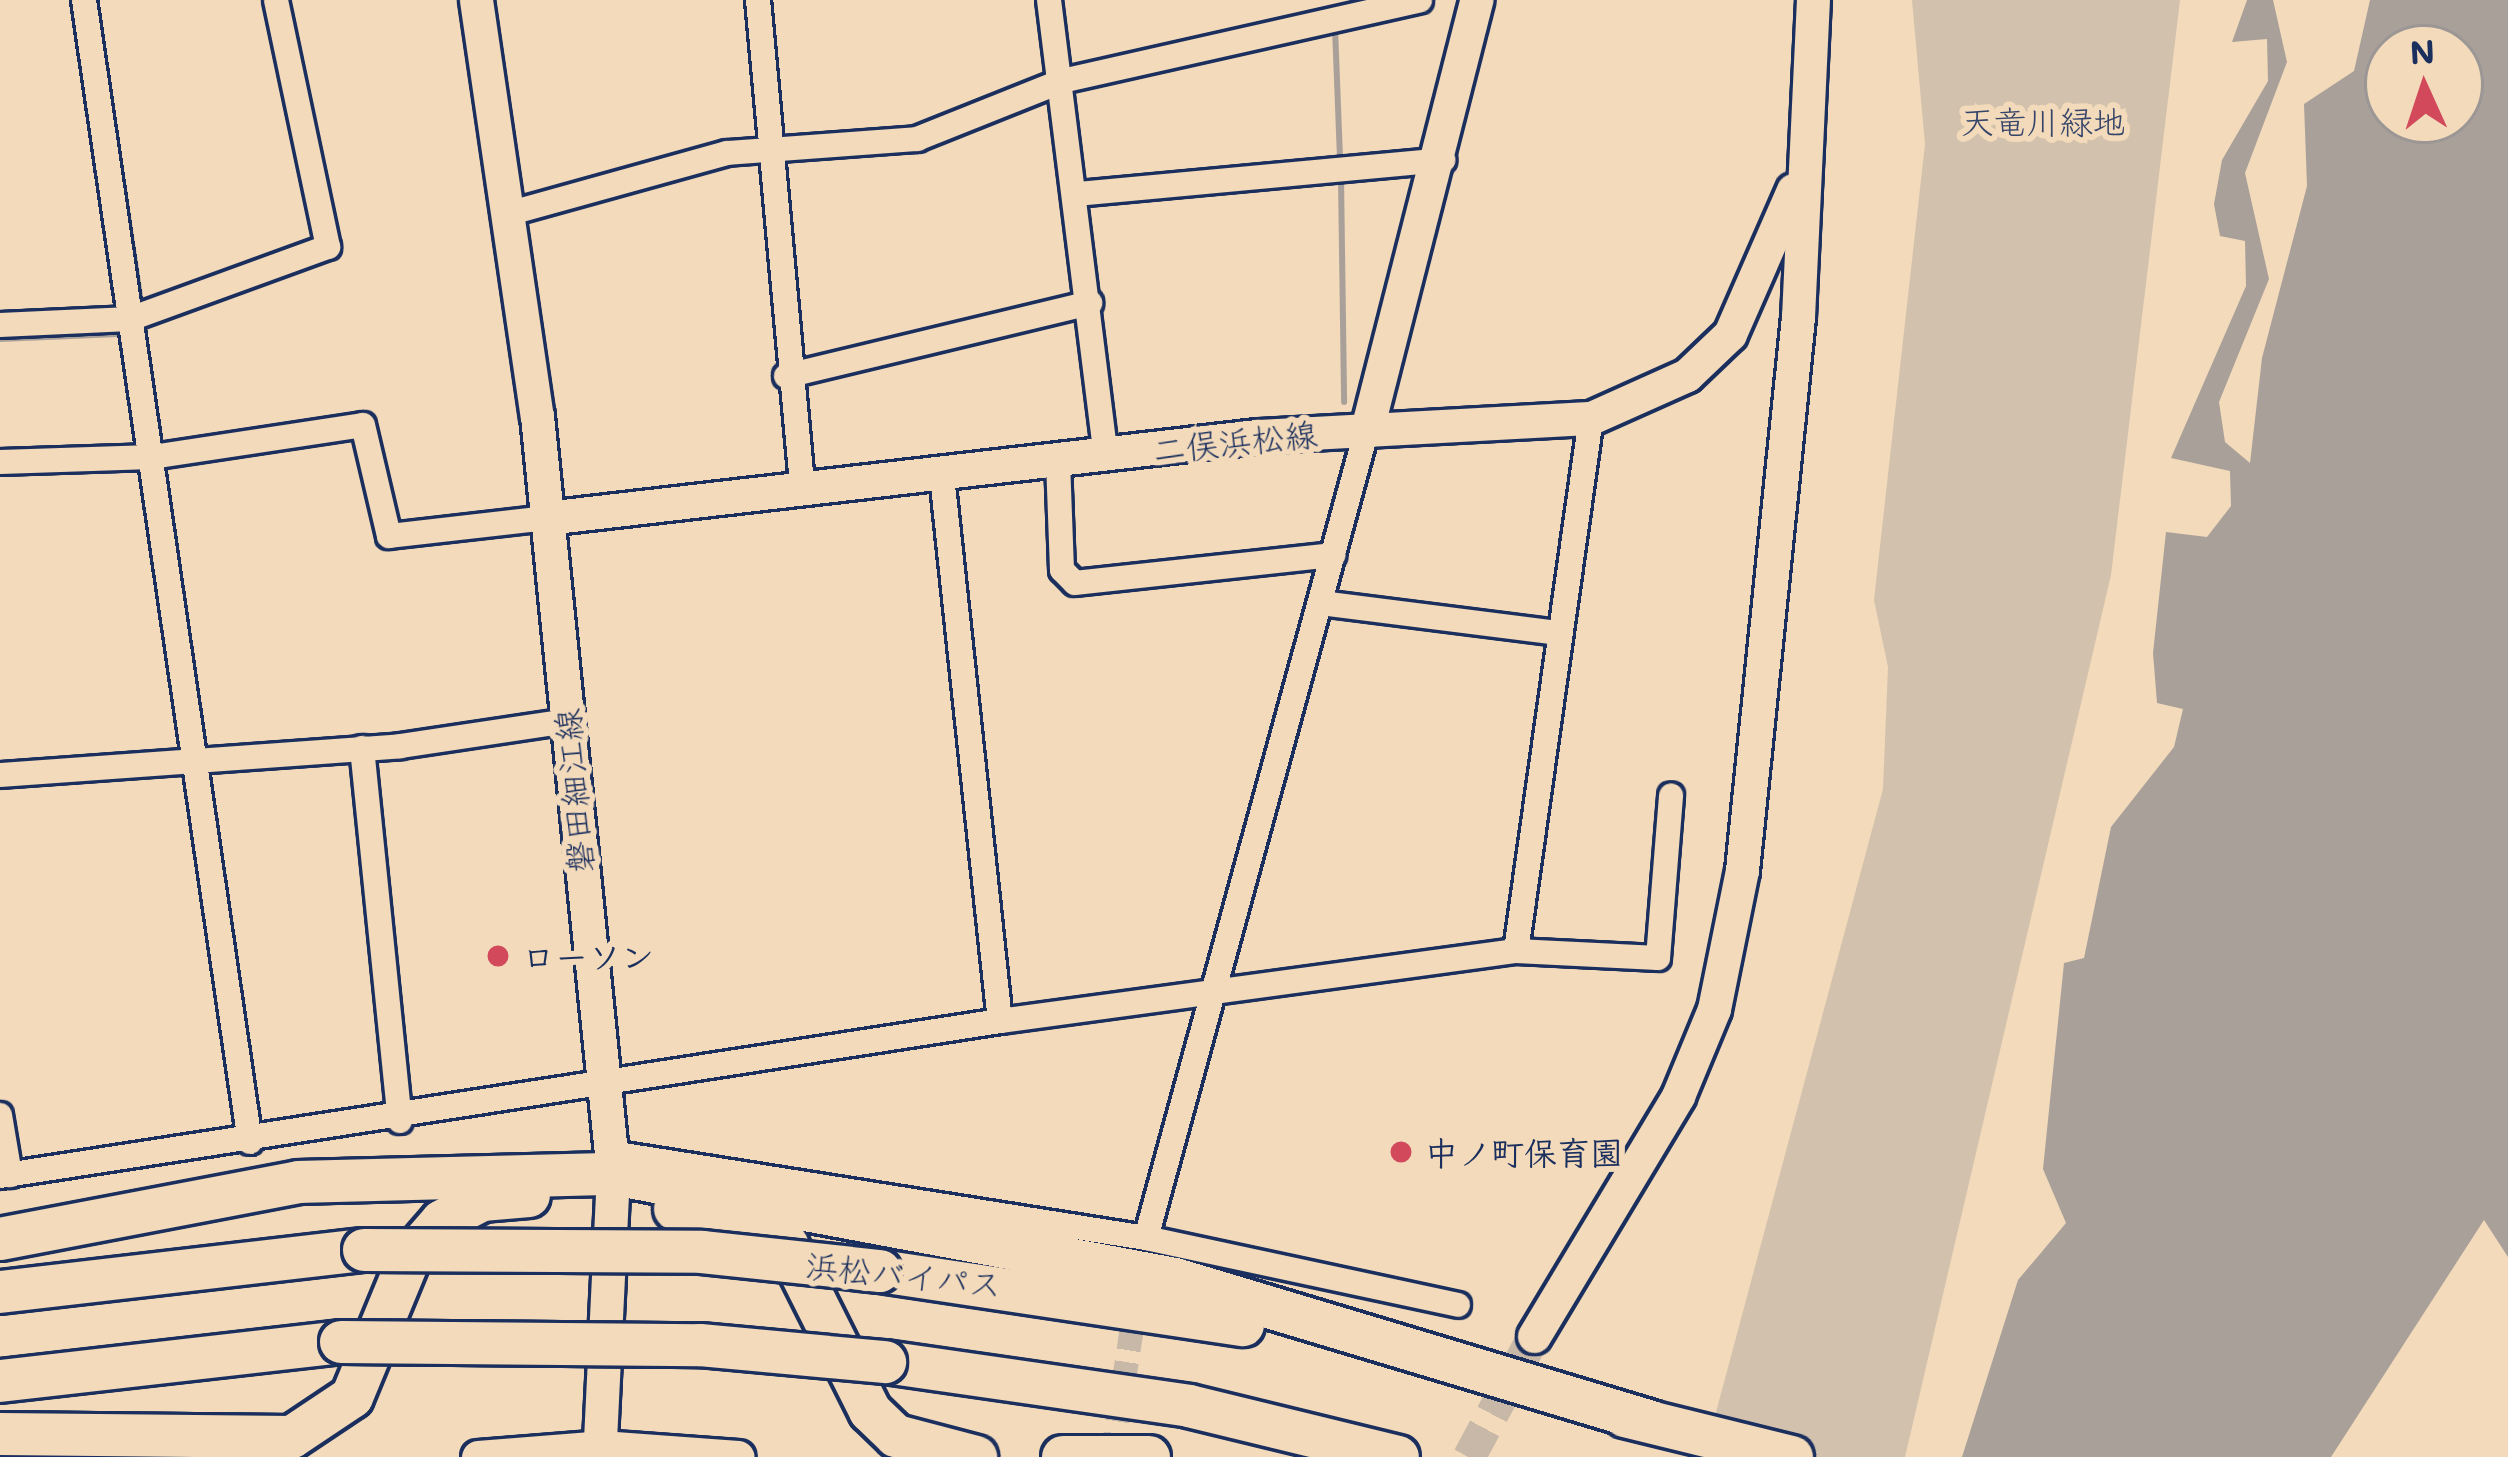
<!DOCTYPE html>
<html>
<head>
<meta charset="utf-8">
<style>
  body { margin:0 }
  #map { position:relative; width:2508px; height:1457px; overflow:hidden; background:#f2daba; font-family:Mali,"Klee One",sans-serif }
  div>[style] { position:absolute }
  .green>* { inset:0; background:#d2c1ad }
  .water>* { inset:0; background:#a9a09a }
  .stream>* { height:6px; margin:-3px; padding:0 3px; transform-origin:3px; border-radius:3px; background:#a9a09a }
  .street-tunnel>* { height:24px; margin-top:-12px; transform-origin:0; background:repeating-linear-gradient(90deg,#c7b8a8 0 24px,transparent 0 36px) }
  .secondary-tunnel>* { height:33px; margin-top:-16.5px; transform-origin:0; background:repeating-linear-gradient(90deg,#c7b8a8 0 33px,transparent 0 49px) }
  .roads { filter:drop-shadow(3px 0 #1b2f5e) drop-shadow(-3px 0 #1b2f5e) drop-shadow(0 3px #1b2f5e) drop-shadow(0 -3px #1b2f5e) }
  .street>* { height:24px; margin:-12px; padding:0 12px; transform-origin:12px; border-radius:12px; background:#f2daba }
  .secondary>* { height:33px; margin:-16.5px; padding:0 16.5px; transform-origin:16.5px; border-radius:16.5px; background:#f2daba }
  .highway>* { height:42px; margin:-21px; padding:0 21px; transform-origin:21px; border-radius:21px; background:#f2daba }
  .bridges { filter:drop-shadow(3px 0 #1b2f5e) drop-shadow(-3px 0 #1b2f5e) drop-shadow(0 3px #1b2f5e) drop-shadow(0 -3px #1b2f5e) }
  .highway-bridge>* { height:42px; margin:-21px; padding:0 21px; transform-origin:21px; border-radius:21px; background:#f2daba }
  .dots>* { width:33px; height:33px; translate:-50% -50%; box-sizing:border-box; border:6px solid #f2daba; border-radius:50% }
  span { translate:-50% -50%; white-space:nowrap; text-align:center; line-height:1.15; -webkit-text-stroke:12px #f2daba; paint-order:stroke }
  .park-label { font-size:33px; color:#36456a }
  .street-label { font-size:33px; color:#1b2f5e }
  .poi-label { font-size:33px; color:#1b2f5e; font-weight:700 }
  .left { translate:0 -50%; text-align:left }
  .north { position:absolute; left:2364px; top:24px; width:120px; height:120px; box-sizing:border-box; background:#f2daba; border:3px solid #9c9695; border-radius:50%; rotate:357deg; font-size:33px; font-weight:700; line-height:48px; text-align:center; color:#1b2f5e }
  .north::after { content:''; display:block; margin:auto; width:42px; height:54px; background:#d1495b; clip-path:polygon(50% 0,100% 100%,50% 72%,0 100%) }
</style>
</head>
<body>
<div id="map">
  <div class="green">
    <div style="clip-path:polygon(1912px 0,2180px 0,2111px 575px,1905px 1457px,1704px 1457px,1883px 789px,1888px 667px,1874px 600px,1925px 144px)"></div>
  </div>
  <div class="water">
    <div style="clip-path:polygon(evenodd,2247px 0,2273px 0,2287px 62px,2245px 173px,2269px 279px,2219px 402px,2225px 442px,2250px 463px,2262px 358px,2307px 186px,2304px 104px,2354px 71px,2370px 0,2508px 0,2508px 1257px,2484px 1220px,2331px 1457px,1962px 1457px,2018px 1280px,2066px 1223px,2043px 1169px,2064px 963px,2084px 958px,2111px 827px,2174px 747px,2183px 709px,2157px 703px,2153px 653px,2166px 532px,2207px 537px,2231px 506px,2230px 471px,2171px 458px,2246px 286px,2245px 241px,2220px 236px,2214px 204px,2222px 160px,2268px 81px,2267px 39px,2232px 42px,2247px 0,2388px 48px,2460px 48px,2460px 120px,2388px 120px,2388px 48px)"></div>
  </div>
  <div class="stream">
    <div style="left:1335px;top:28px;width:130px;rotate:87.8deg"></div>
    <div style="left:111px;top:104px;width:201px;rotate:81.4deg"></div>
    <div style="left:1341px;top:178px;width:224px;rotate:89.2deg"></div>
    <div style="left:0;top:339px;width:118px;rotate:-2.4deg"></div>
  </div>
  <div class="street-tunnel">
    <div style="left:1112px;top:1457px;width:222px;rotate:-81.2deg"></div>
  </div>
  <div class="secondary-tunnel">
    <div style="left:1469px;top:1457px;width:137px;rotate:-61.8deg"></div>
  </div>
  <div class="roads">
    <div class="street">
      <div style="left:84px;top:0;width:1154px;rotate:81.73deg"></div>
      <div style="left:758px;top:0;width:493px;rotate:84.8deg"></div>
      <div style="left:1049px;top:0;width:459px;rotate:82.9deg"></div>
      <div style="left:1077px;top:194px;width:368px;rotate:-5.3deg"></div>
      <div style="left:507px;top:214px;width:228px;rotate:-15.5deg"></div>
      <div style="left:727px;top:153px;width:191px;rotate:-4.2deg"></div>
      <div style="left:917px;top:139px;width:156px;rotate:-21.8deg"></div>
      <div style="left:1062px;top:81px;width:367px;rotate:-12.7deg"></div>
      <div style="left:0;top:325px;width:130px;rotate:-2.6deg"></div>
      <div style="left:130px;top:319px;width:211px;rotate:-20deg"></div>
      <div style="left:328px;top:247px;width:252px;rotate:-101.9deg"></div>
      <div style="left:786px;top:376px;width:313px;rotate:-13.5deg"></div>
      <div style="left:1058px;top:461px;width:109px;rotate:87.9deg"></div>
      <div style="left:1062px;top:570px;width:18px;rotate:45deg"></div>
      <div style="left:1075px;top:583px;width:260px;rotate:-6.2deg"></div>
      <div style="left:0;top:462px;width:152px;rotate:-1.9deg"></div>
      <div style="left:152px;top:457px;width:213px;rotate:-8.6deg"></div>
      <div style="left:363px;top:425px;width:114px;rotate:76.8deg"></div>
      <div style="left:389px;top:536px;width:158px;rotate:-6.5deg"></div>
      <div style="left:942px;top:476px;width:548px;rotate:83.93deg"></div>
      <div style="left:1000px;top:1021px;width:521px;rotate:-7.73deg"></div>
      <div style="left:1516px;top:951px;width:142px;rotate:2.8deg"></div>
      <div style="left:1658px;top:958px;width:163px;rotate:-85.4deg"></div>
      <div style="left:1321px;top:603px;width:238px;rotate:7.2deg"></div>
      <div style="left:362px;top:748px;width:375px;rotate:84.2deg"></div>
      <div style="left:0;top:775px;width:401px;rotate:-4.1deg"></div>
      <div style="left:400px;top:746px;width:170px;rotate:-8.5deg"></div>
      <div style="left:1516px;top:951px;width:538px;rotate:-81.99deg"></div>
      <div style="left:0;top:1115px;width:61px;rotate:80.5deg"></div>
      <div style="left:611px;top:1153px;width:542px;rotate:9.03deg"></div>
      <div style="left:1146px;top:1238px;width:319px;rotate:12.1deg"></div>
      <div style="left:0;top:1176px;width:1012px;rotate:-8.81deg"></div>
      <div style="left:1146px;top:1238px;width:839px;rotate:-74.72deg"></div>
    </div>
    <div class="secondary">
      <div style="left:476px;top:0;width:420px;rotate:81.7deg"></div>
      <div style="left:537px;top:416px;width:762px;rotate:84.27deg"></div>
      <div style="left:613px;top:1174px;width:283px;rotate:92.8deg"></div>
      <div style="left:1367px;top:429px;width:443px;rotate:-75.7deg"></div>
      <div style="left:546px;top:518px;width:716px;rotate:-6.58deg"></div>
      <div style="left:1257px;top:436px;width:334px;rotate:-3.1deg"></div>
      <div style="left:1591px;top:418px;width:105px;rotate:-24.1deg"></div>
      <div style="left:1687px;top:375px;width:59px;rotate:-43.6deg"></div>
      <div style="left:1730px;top:334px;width:157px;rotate:-66.4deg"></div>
      <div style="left:1534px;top:1336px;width:280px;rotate:-59deg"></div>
      <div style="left:1678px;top:1096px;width:94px;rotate:-67.5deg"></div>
      <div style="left:1714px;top:1009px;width:142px;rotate:-78.6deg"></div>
      <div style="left:1742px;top:870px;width:556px;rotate:-84.22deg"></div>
      <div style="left:1798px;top:317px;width:317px;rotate:-87.3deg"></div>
      <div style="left:478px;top:1457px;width:123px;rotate:-4.6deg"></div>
      <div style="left:601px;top:1447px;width:137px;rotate:4.2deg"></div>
    </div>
    <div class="highway">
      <div style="left:675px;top:1209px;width:118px;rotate:17.8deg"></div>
      <div style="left:787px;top:1245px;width:186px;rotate:63.4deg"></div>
      <div style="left:870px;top:1411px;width:36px;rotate:44deg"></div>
      <div style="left:896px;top:1436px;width:83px;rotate:14.7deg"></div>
      <div style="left:0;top:1239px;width:304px;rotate:-10.8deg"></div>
      <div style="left:299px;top:1182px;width:314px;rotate:-1.5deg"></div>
      <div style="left:613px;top:1174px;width:572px;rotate:10.58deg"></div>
      <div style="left:1175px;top:1279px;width:497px;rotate:16.7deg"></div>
      <div style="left:880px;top:1271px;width:367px;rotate:8.5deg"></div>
      <div style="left:0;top:1292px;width:366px;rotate:-6.6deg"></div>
      <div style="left:885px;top:1362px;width:307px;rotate:8.2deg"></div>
      <div style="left:1189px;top:1406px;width:215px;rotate:13.7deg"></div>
      <div style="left:0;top:1381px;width:343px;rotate:-6.5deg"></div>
      <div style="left:1625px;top:1416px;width:172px;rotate:13.8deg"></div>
      <div style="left:0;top:1434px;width:292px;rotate:0.6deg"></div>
      <div style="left:292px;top:1437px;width:72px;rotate:-33.7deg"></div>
      <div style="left:352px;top:1397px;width:149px;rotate:-67.6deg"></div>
      <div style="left:409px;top:1259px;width:50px;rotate:-49deg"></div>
      <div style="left:442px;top:1221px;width:45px;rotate:-27.7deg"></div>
      <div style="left:482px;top:1200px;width:47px;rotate:-4.9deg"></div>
      <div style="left:1063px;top:1457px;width:86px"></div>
    </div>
  </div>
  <div class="bridges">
    <div class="highway-bridge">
      <div style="left:364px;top:1250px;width:338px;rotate:0.3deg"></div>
      <div style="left:702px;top:1252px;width:179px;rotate:6.1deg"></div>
      <div style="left:341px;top:1342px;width:359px;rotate:0.5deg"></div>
      <div style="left:700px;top:1345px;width:186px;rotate:5.3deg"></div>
    </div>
  </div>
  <div class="dots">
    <div style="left:498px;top:956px;background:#d1495b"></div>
    <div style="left:1401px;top:1152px;background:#d1495b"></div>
  </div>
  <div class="park-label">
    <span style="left:2043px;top:121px">天竜川緑地</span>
  </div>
  <div class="street-label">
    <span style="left:1235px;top:441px;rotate:-6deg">二俣浜松線</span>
    <span style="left:573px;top:791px;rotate:-95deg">磐田細江線</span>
    <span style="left:904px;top:1274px;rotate:6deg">浜松バイパス</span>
  </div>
  <div class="poi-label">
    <span class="left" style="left:522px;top:956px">ローソン</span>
    <span class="left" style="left:1425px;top:1152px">中ノ町保育園</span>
  </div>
  <div class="north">N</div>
</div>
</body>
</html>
